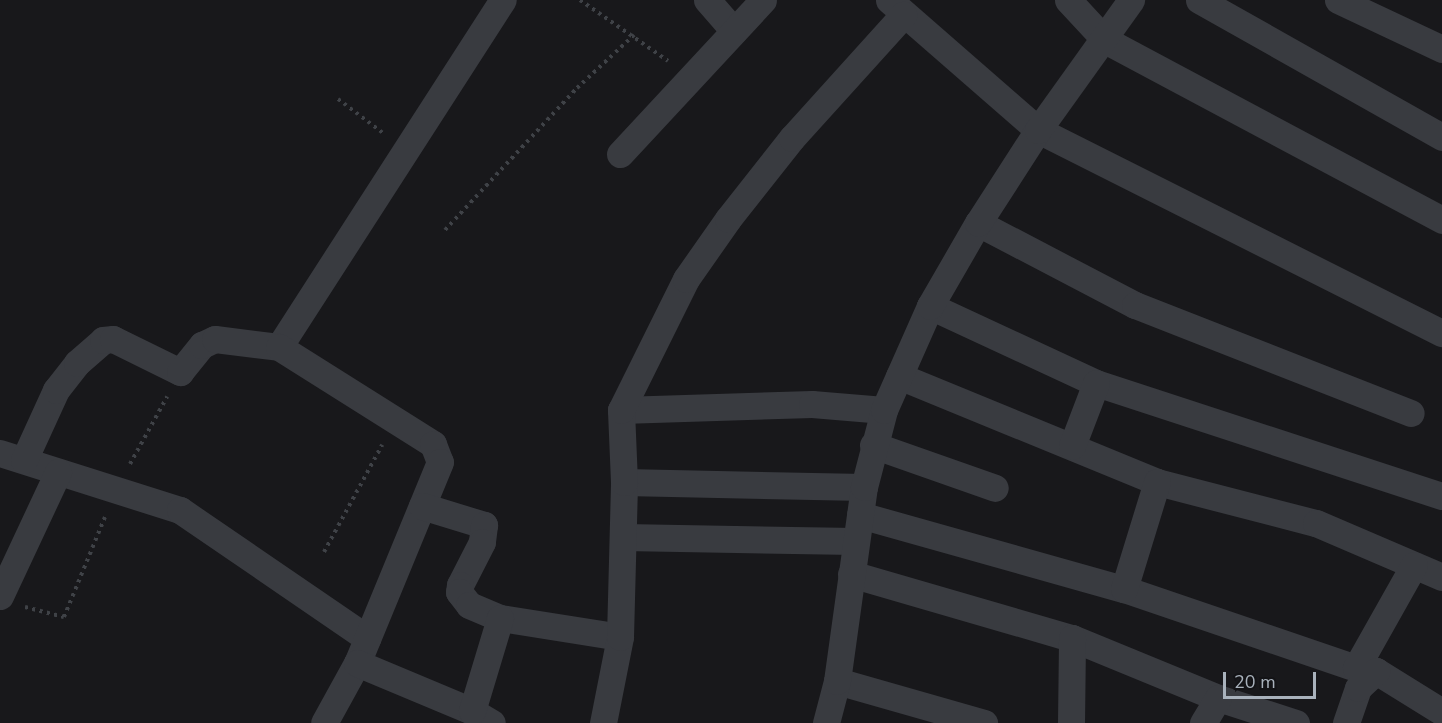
<!DOCTYPE html>
<html>
<head>
<meta charset="utf-8">
<style>
  body { margin:0 }
  #map { position:relative; width:1442px; height:723px; overflow:hidden; background:#18181b; font-family:"Nunito Sans",sans-serif }
  div>[style] { position:absolute }
  .path>* { height:4px; margin-top:-2px; transform-origin:0; background:repeating-linear-gradient(90deg,#3f4247 0 3px,transparent 0 7.5px) }
  .street>* { height:27px; margin:-13.5px; padding:0 13.5px; transform-origin:13.5px; border-radius:13.5px; background:#393b40 }
  span { translate:-50% -50%; white-space:nowrap; text-align:center; line-height:1.15; -webkit-text-stroke:4.5px #131316; paint-order:stroke }
  .scale { position:absolute; left:1223px; top:672px; width:93px; height:27px; box-sizing:border-box; border:3px solid #a9b2bc; border-top:0; padding-left:8px; font-size:18px; line-height:21px; white-space:nowrap; color:#a9b2bc; -webkit-text-stroke:4px #131316; paint-order:stroke }
</style>
</head>
<body>
<div id="map">
  <div class="path">
    <div style="left:580px;top:0;width:107px;rotate:34.7deg"></div>
    <div style="left:338px;top:99px;width:56px;rotate:37.1deg"></div>
    <div style="left:445px;top:230px;width:194px;rotate:-47.1deg"></div>
    <div style="left:577px;top:88px;width:78px;rotate:-42.9deg"></div>
    <div style="left:130px;top:464px;width:77px;rotate:-61.1deg"></div>
    <div style="left:324px;top:552px;width:122px;rotate:-61.5deg"></div>
    <div style="left:25px;top:607px;width:40px;rotate:14.4deg"></div>
    <div style="left:64px;top:617px;width:108px;rotate:-67.7deg"></div>
  </div>
  <div class="street">
    <div style="left:707px;top:0;width:41px;rotate:48.9deg"></div>
    <div style="left:889px;top:0;width:198px;rotate:41.1deg"></div>
    <div style="left:1038px;top:130px;width:452px;rotate:26.7deg"></div>
    <div style="left:1068px;top:0;width:54px;rotate:47.2deg"></div>
    <div style="left:1105px;top:40px;width:382px;rotate:28.1deg"></div>
    <div style="left:1199px;top:0;width:279px;rotate:29.4deg"></div>
    <div style="left:1338px;top:0;width:115px;rotate:25.2deg"></div>
    <div style="left:620px;top:154px;width:210px;rotate:-47.1deg"></div>
    <div style="left:978px;top:223px;width:177px;rotate:27.6deg"></div>
    <div style="left:1135px;top:305px;width:296px;rotate:21.4deg"></div>
    <div style="left:930px;top:306px;width:183px;rotate:24.9deg"></div>
    <div style="left:1096px;top:383px;width:364px;rotate:18.1deg"></div>
    <div style="left:279px;top:347px;width:413px;rotate:-57.2deg"></div>
    <div style="left:899px;top:376px;width:279px;rotate:22.3deg"></div>
    <div style="left:1157px;top:482px;width:164px;rotate:14.5deg"></div>
    <div style="left:1316px;top:523px;width:137px;rotate:23.2deg"></div>
    <div style="left:621px;top:410px;width:191px;rotate:-1.8deg"></div>
    <div style="left:812px;top:404px;width:72px;rotate:4.8deg"></div>
    <div style="left:873px;top:445px;width:129px;rotate:19.4deg"></div>
    <div style="left:1072px;top:446px;width:67px;rotate:-69.1deg"></div>
    <div style="left:0;top:453px;width:189px;rotate:17.6deg"></div>
    <div style="left:180px;top:510px;width:227px;rotate:34.4deg"></div>
    <div style="left:24px;top:460px;width:77px;rotate:-65.4deg"></div>
    <div style="left:56px;top:390px;width:34px;rotate:-52deg"></div>
    <div style="left:77px;top:363px;width:35px;rotate:-41deg"></div>
    <div style="left:103px;top:340px;width:10px;rotate:-6deg"></div>
    <div style="left:113px;top:339px;width:75px;rotate:26.2deg"></div>
    <div style="left:180px;top:372px;width:35px;rotate:-51deg"></div>
    <div style="left:202px;top:345px;width:14px;rotate:-25deg"></div>
    <div style="left:215px;top:339px;width:64px;rotate:7.1deg"></div>
    <div style="left:279px;top:347px;width:182px;rotate:32.2deg"></div>
    <div style="left:433px;top:444px;width:19px;rotate:69deg"></div>
    <div style="left:440px;top:462px;width:217px;rotate:112.4deg"></div>
    <div style="left:357px;top:663px;width:68px;rotate:118.8deg"></div>
    <div style="left:624px;top:482px;width:240px;rotate:1.2deg"></div>
    <div style="left:422px;top:506px;width:65px;rotate:17deg"></div>
    <div style="left:484px;top:525px;width:17px;rotate:97deg"></div>
    <div style="left:482px;top:542px;width:48px;rotate:117.1deg"></div>
    <div style="left:460px;top:585px;width:7px;rotate:98deg"></div>
    <div style="left:459px;top:592px;width:16px;rotate:52deg"></div>
    <div style="left:469px;top:605px;width:34px;rotate:23deg"></div>
    <div style="left:500px;top:618px;width:121px;rotate:9deg"></div>
    <div style="left:860px;top:515px;width:274px;rotate:15.7deg"></div>
    <div style="left:1124px;top:589px;width:245px;rotate:18.8deg"></div>
    <div style="left:1356px;top:668px;width:20px;rotate:9deg"></div>
    <div style="left:1376px;top:671px;width:78px;rotate:31.8deg"></div>
    <div style="left:623px;top:537px;width:232px;rotate:1deg"></div>
    <div style="left:851px;top:574px;width:230px;rotate:16.2deg"></div>
    <div style="left:1072px;top:638px;width:158px;rotate:22.3deg"></div>
    <div style="left:1218px;top:698px;width:82px;rotate:17.8deg"></div>
    <div style="left:1124px;top:589px;width:112px;rotate:-72.9deg"></div>
    <div style="left:0;top:596px;width:137px;rotate:-64.9deg"></div>
    <div style="left:357px;top:663px;width:125px;rotate:22.7deg"></div>
    <div style="left:472px;top:711px;width:23px;rotate:31deg"></div>
    <div style="left:1356px;top:668px;width:118px;rotate:-60.6deg"></div>
    <div style="left:837px;top:681px;width:153px;rotate:15.9deg"></div>
    <div style="left:472px;top:711px;width:97px;rotate:-73.2deg"></div>
    <div style="left:603px;top:723px;width:88px;rotate:-78.8deg"></div>
    <div style="left:620px;top:637px;width:155px;rotate:-88.5deg"></div>
    <div style="left:624px;top:482px;width:72px;rotate:-92.4deg"></div>
    <div style="left:621px;top:410px;width:146px;rotate:-63.6deg"></div>
    <div style="left:686px;top:279px;width:73px;rotate:-55deg"></div>
    <div style="left:728px;top:219px;width:103px;rotate:-51.7deg"></div>
    <div style="left:792px;top:138px;width:166px;rotate:-47.9deg"></div>
    <div style="left:826px;top:723px;width:43px;rotate:-75.3deg"></div>
    <div style="left:837px;top:681px;width:196px;rotate:-82.1deg"></div>
    <div style="left:864px;top:487px;width:80px;rotate:-75.4deg"></div>
    <div style="left:884px;top:410px;width:114px;rotate:-66.1deg"></div>
    <div style="left:930px;top:306px;width:96px;rotate:-60deg"></div>
    <div style="left:978px;top:223px;width:111px;rotate:-57.2deg"></div>
    <div style="left:1038px;top:130px;width:160px;rotate:-54.4deg"></div>
    <div style="left:1071px;top:723px;width:85px;rotate:-89.3deg"></div>
    <div style="left:1203px;top:723px;width:29px;rotate:-59deg"></div>
    <div style="left:1346px;top:723px;width:37px;rotate:-71deg"></div>
    <div style="left:1358px;top:688px;width:25px;rotate:-43deg"></div>
  </div>
  <div class="scale">20 m</div>
</div>
</body>
</html>
